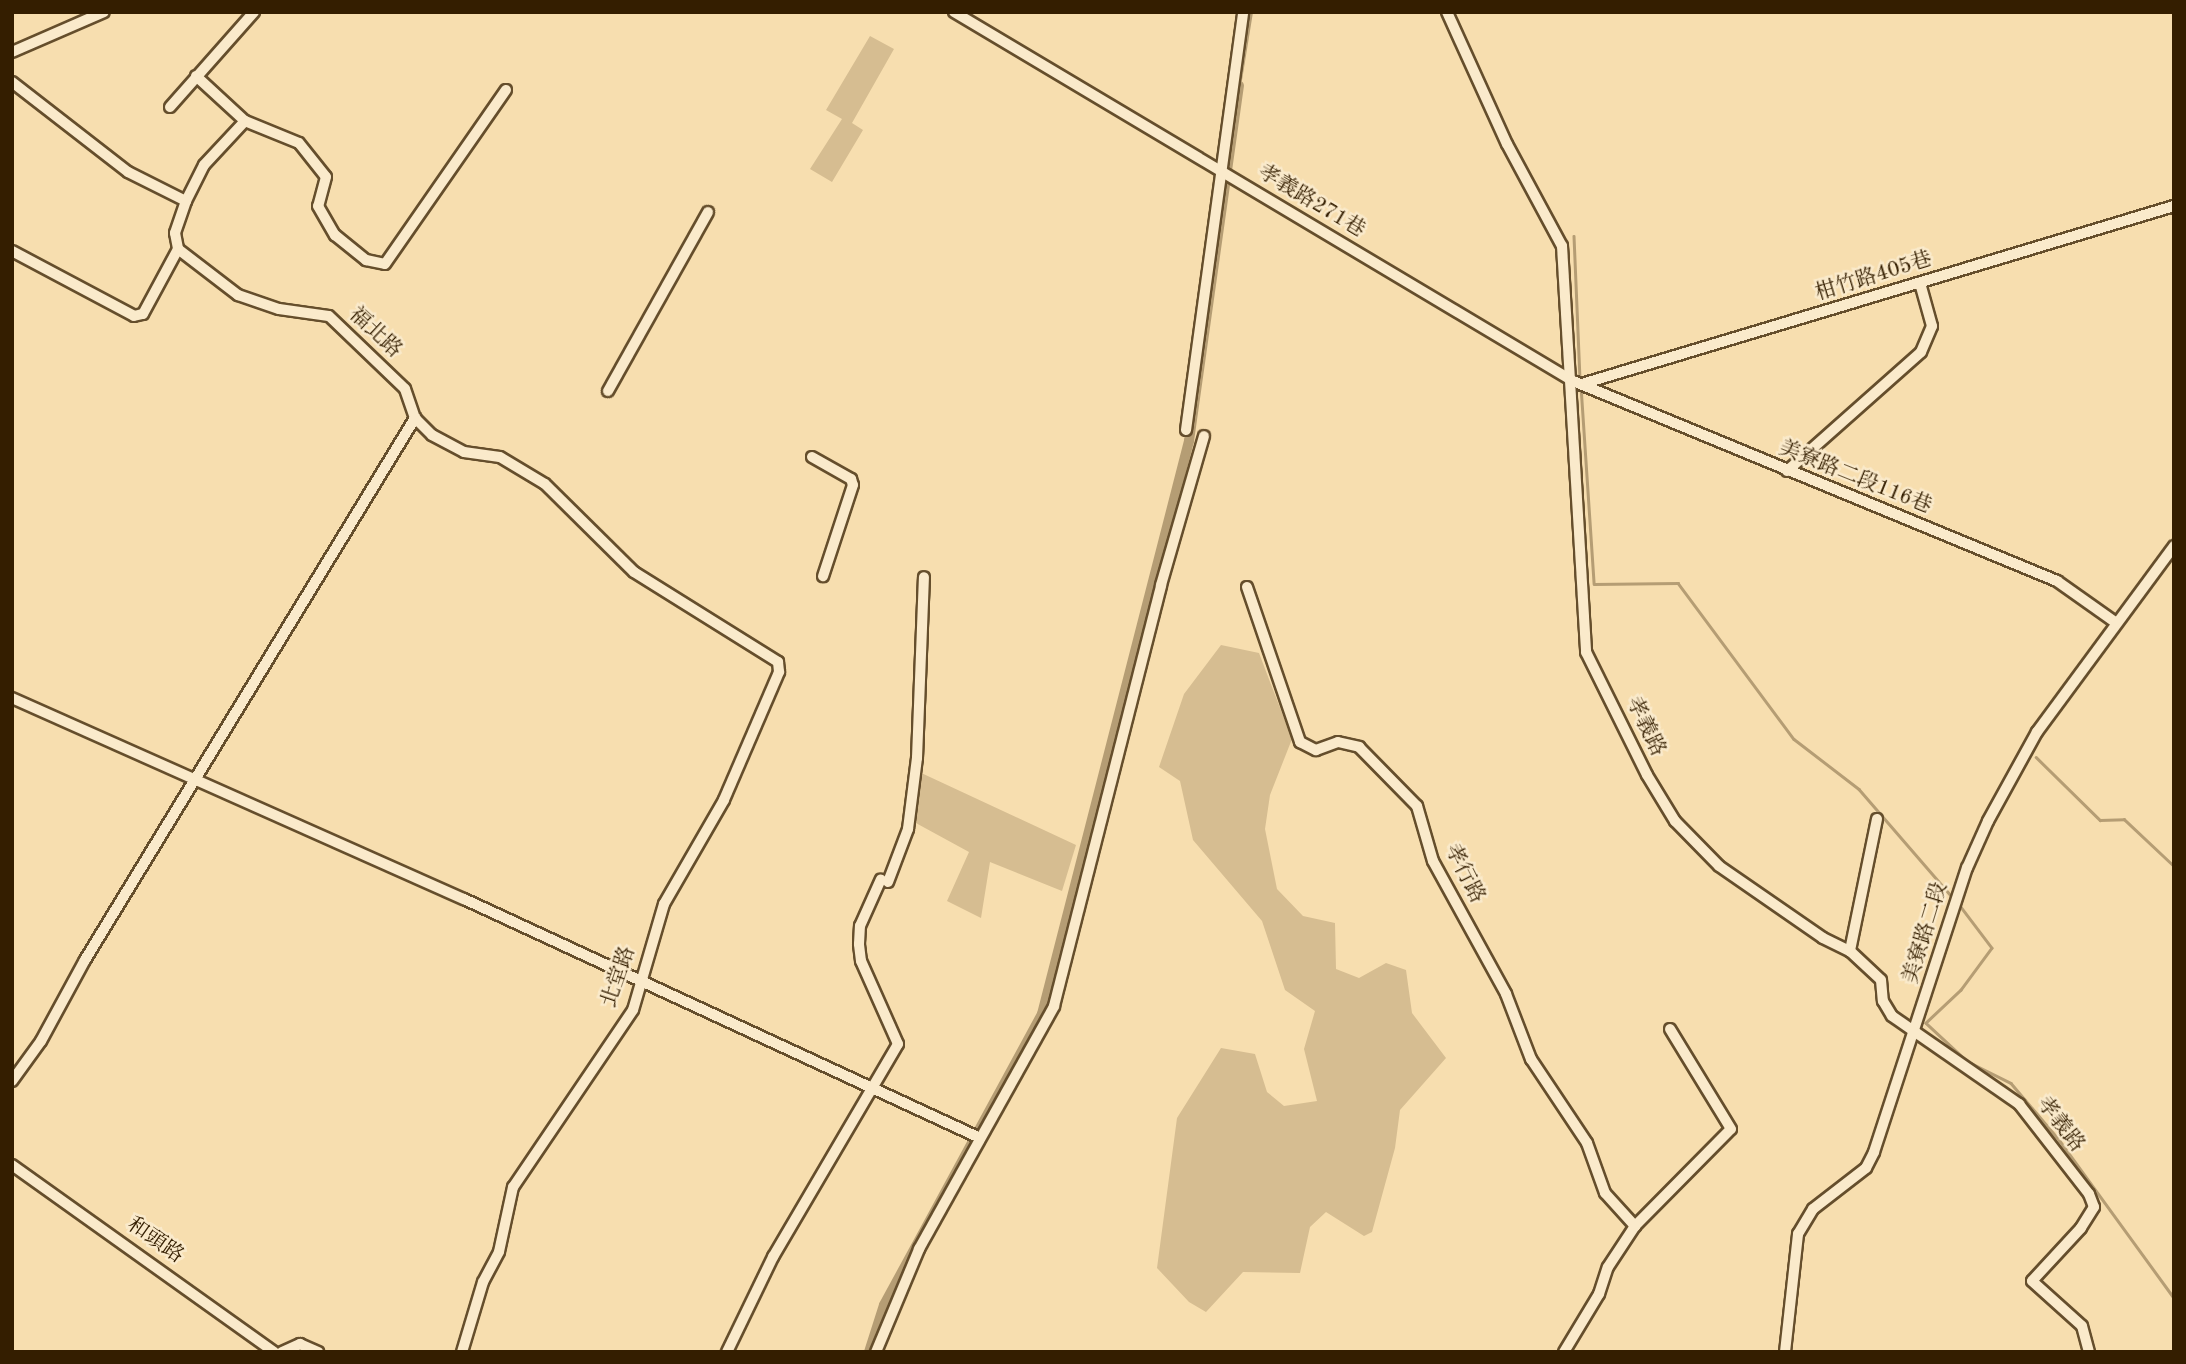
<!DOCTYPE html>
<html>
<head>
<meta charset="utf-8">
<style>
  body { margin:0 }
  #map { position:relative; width:2186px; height:1364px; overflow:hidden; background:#f7deaf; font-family:"Old Standard TT","Noto Serif TC",serif }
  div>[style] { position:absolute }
  .green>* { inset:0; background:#d6bd91 }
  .stream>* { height:2.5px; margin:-1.25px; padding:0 1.25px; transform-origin:1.25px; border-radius:1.25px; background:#b59d74 }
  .canal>* { height:10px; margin:-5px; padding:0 5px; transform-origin:5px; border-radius:5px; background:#b59d74 }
  .roads { filter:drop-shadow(2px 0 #654e2c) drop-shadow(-2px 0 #654e2c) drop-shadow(0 2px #654e2c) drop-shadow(0 -2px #654e2c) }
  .minor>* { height:10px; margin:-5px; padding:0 5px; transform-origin:5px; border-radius:5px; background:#faeacb }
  span { translate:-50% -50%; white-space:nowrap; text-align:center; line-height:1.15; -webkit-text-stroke:5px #faeacb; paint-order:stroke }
  .street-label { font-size:21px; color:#341e00 }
  .frame { position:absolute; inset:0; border:14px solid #341e00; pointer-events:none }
</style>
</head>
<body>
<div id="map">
  <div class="green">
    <div style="clip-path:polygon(870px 36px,894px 49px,852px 123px,863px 130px,832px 182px,810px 169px,842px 119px,826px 110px)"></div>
    <div style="clip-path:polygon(1221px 645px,1259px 653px,1292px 739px,1270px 795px,1265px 829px,1277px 889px,1303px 916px,1335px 923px,1336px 969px,1359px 978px,1386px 963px,1406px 970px,1412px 1013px,1446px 1058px,1400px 1110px,1395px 1148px,1372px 1232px,1364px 1236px,1326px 1212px,1310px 1227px,1300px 1273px,1243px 1272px,1206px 1312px,1189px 1302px,1157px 1268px,1177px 1118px,1221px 1048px,1255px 1054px,1267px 1092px,1284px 1106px,1317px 1101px,1304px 1049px,1315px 1011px,1285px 990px,1262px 921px,1193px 840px,1180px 781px,1159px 767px,1184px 694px)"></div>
    <div style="clip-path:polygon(917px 771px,1076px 845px,1062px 891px,990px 862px,981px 918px,947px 901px,969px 852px,914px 822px)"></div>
  </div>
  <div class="stream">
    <div style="left:1239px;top:86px;width:75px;rotate:-80.8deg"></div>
    <div style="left:1574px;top:236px;width:144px;rotate:87.6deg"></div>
    <div style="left:1581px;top:386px;width:198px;rotate:86.2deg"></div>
    <div style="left:1594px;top:584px;width:84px;rotate:-0.7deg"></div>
    <div style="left:1678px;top:583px;width:194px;rotate:53.4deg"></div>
    <div style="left:1794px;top:739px;width:82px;rotate:37.6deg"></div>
    <div style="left:1859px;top:789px;width:144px;rotate:49.2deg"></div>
    <div style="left:2036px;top:757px;width:90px;rotate:44.5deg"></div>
    <div style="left:2100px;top:820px;width:24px;rotate:-2deg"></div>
    <div style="left:2124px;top:819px;width:69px;rotate:43.2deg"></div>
    <div style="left:1958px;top:903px;width:56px;rotate:52.9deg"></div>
    <div style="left:1992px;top:948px;width:52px;rotate:126.4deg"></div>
    <div style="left:1961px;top:990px;width:48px;rotate:136.7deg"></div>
    <div style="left:1926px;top:1023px;width:56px;rotate:42.8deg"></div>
    <div style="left:1967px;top:1061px;width:49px;rotate:26.6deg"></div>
    <div style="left:2011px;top:1083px;width:76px;rotate:49.8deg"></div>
    <div style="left:2060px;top:1141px;width:194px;rotate:54deg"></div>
  </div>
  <div class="canal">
    <div style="left:869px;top:1352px;width:49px;rotate:-72.3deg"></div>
    <div style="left:884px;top:1305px;width:331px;rotate:-61.5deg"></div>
    <div style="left:1042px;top:1014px;width:592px;rotate:-75.61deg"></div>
    <div style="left:1189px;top:441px;width:359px;rotate:-82deg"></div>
  </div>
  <div class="roads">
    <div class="minor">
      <div style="left:954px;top:12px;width:721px;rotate:30.8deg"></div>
      <div style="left:1573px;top:381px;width:524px;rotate:22.45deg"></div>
      <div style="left:2057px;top:581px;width:71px;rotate:35.3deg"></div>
      <div style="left:1447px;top:12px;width:145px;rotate:65.6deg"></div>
      <div style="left:1507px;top:144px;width:116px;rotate:61.7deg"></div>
      <div style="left:1562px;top:246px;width:407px;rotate:86.6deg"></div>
      <div style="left:1586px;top:652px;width:137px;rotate:63.6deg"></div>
      <div style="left:1647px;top:775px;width:54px;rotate:58.7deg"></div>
      <div style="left:1675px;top:821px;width:63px;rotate:45.6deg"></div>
      <div style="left:1719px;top:866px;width:126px;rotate:34.7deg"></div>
      <div style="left:1823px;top:938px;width:30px;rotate:26deg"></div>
      <div style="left:12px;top:52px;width:100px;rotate:-23.5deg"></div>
      <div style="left:196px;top:76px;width:67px;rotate:42.6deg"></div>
      <div style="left:245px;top:121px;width:58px;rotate:22.2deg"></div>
      <div style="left:299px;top:143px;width:43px;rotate:51.5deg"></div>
      <div style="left:326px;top:177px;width:30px;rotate:105deg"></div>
      <div style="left:318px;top:206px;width:34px;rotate:60deg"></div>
      <div style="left:335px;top:235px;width:40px;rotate:39deg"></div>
      <div style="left:366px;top:260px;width:19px;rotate:12deg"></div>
      <div style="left:385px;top:264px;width:212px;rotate:-55.2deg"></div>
      <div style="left:12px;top:82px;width:147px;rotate:37.8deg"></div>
      <div style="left:128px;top:172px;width:65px;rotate:26.6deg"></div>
      <div style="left:186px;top:201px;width:34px;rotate:109deg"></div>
      <div style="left:175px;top:233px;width:16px;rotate:79deg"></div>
      <div style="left:178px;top:249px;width:76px;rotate:37.5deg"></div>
      <div style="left:238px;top:295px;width:43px;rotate:18.9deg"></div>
      <div style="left:279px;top:309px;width:50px;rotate:8deg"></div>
      <div style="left:329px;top:316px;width:105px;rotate:43.8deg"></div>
      <div style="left:405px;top:389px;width:31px;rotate:71deg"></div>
      <div style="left:415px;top:418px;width:24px;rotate:45deg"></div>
      <div style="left:432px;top:435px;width:36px;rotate:28deg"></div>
      <div style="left:464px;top:452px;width:36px;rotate:8deg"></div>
      <div style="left:500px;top:457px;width:52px;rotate:31deg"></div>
      <div style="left:545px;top:484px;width:125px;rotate:44.7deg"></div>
      <div style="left:634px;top:572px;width:170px;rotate:32deg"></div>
      <div style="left:778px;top:662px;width:10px;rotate:84deg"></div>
      <div style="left:779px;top:672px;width:139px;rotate:113.3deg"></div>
      <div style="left:724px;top:800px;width:120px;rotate:120deg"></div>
      <div style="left:664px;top:904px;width:110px;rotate:106.3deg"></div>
      <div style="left:633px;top:1010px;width:214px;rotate:124.1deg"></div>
      <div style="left:513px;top:1187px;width:66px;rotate:102.2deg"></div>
      <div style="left:499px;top:1252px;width:34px;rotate:118deg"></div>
      <div style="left:483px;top:1282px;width:73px;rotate:106.7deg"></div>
      <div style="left:170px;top:107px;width:127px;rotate:-48.5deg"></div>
      <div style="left:186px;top:201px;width:40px;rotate:-63.4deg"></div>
      <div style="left:204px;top:165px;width:60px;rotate:-47deg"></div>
      <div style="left:12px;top:251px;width:138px;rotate:28deg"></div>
      <div style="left:134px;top:316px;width:9px;rotate:-13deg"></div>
      <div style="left:143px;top:314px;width:74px;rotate:-61.7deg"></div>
      <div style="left:1585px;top:383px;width:615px;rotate:-16.73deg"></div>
      <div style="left:608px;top:391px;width:205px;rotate:-60.8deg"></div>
      <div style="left:1186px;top:430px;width:422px;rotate:-82.2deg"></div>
      <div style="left:812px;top:457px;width:45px;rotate:29.4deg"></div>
      <div style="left:851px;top:479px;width:6px;rotate:72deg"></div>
      <div style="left:853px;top:485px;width:96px;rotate:108.2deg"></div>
      <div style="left:1787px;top:471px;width:179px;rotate:-41.6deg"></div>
      <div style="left:1921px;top:352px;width:28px;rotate:-67deg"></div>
      <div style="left:1932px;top:326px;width:45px;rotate:-105.6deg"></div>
      <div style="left:1247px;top:587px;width:164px;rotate:71.1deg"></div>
      <div style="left:1300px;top:742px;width:18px;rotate:27deg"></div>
      <div style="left:1316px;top:750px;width:23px;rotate:-20deg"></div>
      <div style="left:1338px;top:742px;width:22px;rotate:13deg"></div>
      <div style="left:1359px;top:747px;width:83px;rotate:45.5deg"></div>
      <div style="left:1417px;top:806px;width:57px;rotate:73.8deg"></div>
      <div style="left:1433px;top:861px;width:152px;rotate:61.2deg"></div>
      <div style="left:1506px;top:994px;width:70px;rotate:69deg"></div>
      <div style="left:1531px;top:1059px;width:101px;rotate:56.3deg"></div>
      <div style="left:1587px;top:1143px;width:53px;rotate:70.2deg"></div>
      <div style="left:1605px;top:1193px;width:45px;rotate:47.7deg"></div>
      <div style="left:12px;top:698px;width:495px;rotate:24deg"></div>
      <div style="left:464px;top:899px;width:569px;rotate:24.85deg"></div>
      <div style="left:1877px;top:819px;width:135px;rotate:101.6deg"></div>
      <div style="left:1850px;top:951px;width:42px;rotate:43.1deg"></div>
      <div style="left:1881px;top:980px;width:21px;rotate:85deg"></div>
      <div style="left:1883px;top:1001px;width:17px;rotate:59deg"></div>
      <div style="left:1892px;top:1016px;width:155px;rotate:34.7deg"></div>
      <div style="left:2019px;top:1104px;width:114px;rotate:52.1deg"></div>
      <div style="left:2089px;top:1194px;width:14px;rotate:69deg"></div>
      <div style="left:2094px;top:1207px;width:25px;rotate:122deg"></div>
      <div style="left:2081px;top:1228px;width:72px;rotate:132.8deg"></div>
      <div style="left:2032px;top:1281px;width:67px;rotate:42deg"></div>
      <div style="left:2082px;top:1326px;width:27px;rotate:75deg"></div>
      <div style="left:888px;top:882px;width:57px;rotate:-69.3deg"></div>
      <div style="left:908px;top:829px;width:72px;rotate:-82.8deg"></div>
      <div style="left:917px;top:758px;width:181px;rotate:-87.8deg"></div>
      <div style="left:12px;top:1081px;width:49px;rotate:-54.1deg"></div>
      <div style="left:41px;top:1041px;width:92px;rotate:-61.5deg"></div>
      <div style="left:85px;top:960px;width:635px;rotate:-58.66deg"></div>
      <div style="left:12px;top:1165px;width:322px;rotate:35.5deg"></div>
      <div style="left:282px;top:1352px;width:20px;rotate:-24deg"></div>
      <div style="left:300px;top:1344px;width:20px;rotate:24deg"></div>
      <div style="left:727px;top:1352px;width:106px;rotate:-64.2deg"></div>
      <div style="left:773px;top:1257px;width:247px;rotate:-59.6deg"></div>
      <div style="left:898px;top:1044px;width:91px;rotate:-114deg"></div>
      <div style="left:861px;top:961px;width:17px;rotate:-97deg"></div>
      <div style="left:859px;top:944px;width:18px;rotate:-87deg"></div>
      <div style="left:860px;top:926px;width:51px;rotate:-65.9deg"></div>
      <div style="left:876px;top:1352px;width:112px;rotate:-67.3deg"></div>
      <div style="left:919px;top:1249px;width:278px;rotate:-60.9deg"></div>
      <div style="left:1054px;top:1006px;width:434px;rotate:-75.7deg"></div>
      <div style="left:1161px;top:585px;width:155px;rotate:-73.9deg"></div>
      <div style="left:1564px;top:1352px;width:68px;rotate:-58.9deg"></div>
      <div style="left:1599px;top:1294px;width:28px;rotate:-72deg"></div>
      <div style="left:1608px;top:1267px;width:49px;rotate:-56.6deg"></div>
      <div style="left:1635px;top:1226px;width:136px;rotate:-45.3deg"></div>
      <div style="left:1731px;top:1129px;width:117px;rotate:-121.4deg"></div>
      <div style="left:1785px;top:1352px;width:119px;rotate:-83.7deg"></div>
      <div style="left:1798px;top:1234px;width:29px;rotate:-59deg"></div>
      <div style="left:1813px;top:1209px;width:67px;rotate:-37.7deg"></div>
      <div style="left:1866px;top:1168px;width:18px;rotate:-63deg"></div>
      <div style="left:1874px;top:1152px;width:299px;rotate:-71.9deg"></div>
      <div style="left:1967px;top:868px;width:51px;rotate:-65.9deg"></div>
      <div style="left:1988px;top:821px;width:102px;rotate:-61.2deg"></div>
      <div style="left:2037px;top:732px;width:231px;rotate:-53.6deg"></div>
    </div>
  </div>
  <div class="street-label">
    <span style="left:1311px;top:202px;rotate:31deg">孝義路271巷</span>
    <span style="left:1874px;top:277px;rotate:-17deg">柑竹路405巷</span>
    <span style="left:375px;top:333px;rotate:43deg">福北路</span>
    <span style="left:1855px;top:478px;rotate:22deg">美寮路二段116巷</span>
    <span style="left:1645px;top:727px;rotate:64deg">孝義路</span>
    <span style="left:1464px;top:874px;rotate:63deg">孝行路</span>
    <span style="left:1926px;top:933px;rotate:-73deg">美寮路二段</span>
    <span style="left:619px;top:977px;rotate:-71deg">北堂路</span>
    <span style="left:2060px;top:1125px;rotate:52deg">孝義路</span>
    <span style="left:155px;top:1241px;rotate:35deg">和頭路</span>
  </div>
  <div class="frame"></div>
</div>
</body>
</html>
